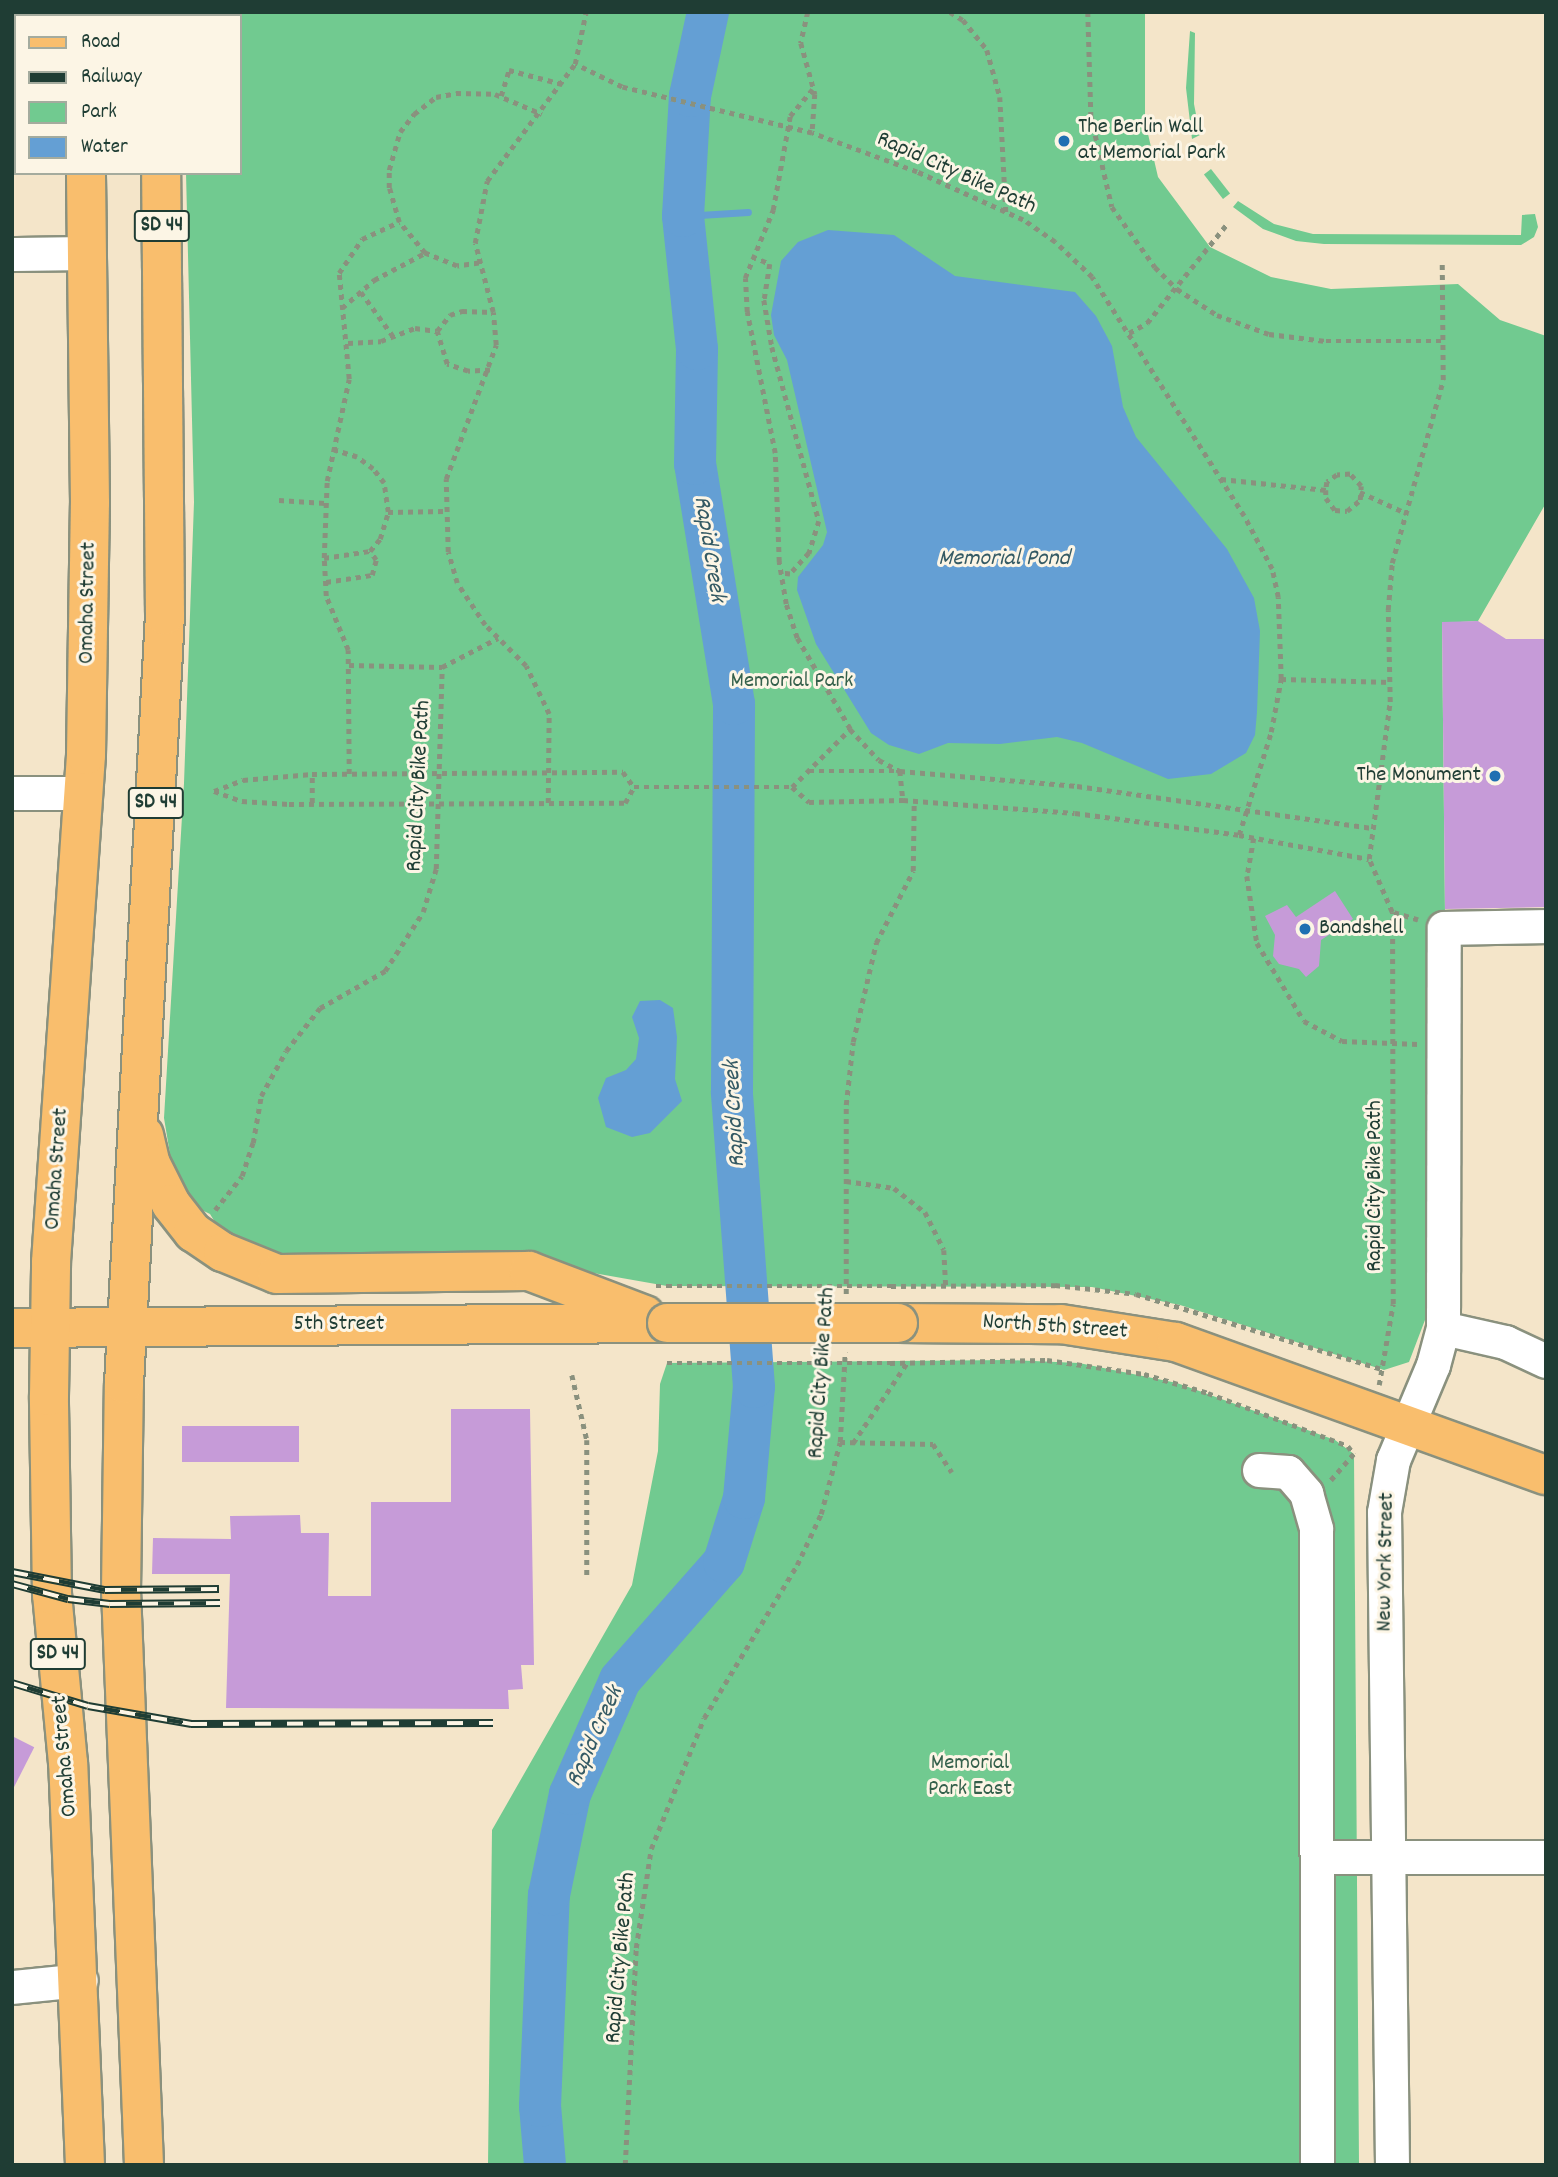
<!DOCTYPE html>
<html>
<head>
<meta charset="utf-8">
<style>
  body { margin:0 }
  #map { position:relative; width:1558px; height:2177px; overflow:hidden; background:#f4e5c9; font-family:Dekko,sans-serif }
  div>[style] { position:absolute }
  .green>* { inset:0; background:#71ca90; transform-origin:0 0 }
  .water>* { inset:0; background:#649fd4 }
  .stream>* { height:7px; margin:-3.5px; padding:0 3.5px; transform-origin:3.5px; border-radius:3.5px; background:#649fd4 }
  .river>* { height:42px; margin:-21px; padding:0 21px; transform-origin:21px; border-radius:21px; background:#649fd4 }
  .building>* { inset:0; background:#c69bd8; transform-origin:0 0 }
  .path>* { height:4.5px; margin-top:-2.25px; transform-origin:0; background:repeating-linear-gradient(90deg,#8a917e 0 5px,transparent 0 10px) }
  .roads { filter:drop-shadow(2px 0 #8a917e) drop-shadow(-2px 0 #8a917e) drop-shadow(0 2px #8a917e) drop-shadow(0 -2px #8a917e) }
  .minor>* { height:33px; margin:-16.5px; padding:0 16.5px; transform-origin:16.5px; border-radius:16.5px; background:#fff }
  .major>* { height:38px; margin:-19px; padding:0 19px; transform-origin:19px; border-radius:19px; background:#f9be6d }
  .rail>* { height:8px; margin-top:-4px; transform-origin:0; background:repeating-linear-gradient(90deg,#fcf5e5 0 16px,#1f3d34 0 32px); box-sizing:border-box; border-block:2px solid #1f3d34 }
  .path-bridge>* { height:4.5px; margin-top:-2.25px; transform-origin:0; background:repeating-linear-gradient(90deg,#8a917e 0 5px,transparent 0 10px) }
  .bridges { filter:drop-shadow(2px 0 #8a917e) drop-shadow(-2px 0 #8a917e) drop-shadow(0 2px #8a917e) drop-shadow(0 -2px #8a917e) }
  .major-bridge>* { height:38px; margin:-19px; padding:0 19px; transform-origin:19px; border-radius:19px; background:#f9be6d }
  .dots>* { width:19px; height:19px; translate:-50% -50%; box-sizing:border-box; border:4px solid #fcf5e5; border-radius:50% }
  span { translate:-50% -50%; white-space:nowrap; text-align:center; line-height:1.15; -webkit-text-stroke:6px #fcf5e5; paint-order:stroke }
  .shield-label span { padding:2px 5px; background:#fcf5e5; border:2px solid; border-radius:5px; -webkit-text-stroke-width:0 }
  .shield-label { font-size:21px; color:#1f3d34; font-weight:700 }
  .poi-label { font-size:23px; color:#1f3d34 }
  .left { translate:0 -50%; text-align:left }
  .right { translate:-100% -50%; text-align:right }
  .street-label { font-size:23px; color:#1f3d34 }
  .park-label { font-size:23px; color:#34604b }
  .water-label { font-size:24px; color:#345a64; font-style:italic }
  .frame { position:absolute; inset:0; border:14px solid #1f3d34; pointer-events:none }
  .legend { position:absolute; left:14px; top:14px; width:228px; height:161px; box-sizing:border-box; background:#fcf5e5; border:2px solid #a4ab9e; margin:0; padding:9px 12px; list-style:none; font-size:21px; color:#1f3d34 }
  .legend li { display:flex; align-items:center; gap:14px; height:35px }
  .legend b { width:35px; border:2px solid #a4ab9e }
</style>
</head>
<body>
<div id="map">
  <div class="green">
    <div style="clip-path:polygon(183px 12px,1145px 12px,1145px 121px,1158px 177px,1210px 247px,1271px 277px,1331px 289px,1458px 284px,1500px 320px,1546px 336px,1546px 503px,1478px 621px,1442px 623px,1445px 915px,1428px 923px,1425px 1320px,1409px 1362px,1384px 1370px,1180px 1305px,1092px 1287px,667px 1286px,565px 1268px,268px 1254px,221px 1232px,210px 1214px,187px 1203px,171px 1160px,164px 1118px,184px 783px,194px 502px,186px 173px,240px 173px,240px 16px)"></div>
    <div style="clip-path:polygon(1190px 31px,1195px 33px,1194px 104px,1200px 135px,1192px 139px,1186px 88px)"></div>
    <div style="left:1211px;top:169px;width:31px;height:9px;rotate:52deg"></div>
    <div style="clip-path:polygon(1238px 201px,1274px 224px,1313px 234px,1521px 235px,1522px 215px,1535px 214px,1538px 227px,1534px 237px,1521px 245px,1324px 244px,1296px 241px,1263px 229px,1233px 207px)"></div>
    <div style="clip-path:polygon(1009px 1360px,1079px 1363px,1177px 1383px,1335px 1440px,1354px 1454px,1359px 2165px,488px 2165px,492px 1830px,632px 1585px,658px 1451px,660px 1384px,667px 1363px)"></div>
  </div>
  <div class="water">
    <div style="clip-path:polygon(828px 230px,894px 235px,955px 276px,1075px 292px,1096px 316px,1112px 346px,1123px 407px,1136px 437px,1227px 549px,1254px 598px,1260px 631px,1257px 712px,1255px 735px,1246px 753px,1211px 774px,1168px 779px,1082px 743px,1057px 737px,1000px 744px,948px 743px,919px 754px,889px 745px,871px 733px,816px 644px,797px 590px,798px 577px,823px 545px,827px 532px,787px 360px,774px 335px,771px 315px,781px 261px,798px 242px)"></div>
    <div style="clip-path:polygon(640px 1001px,660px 1000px,673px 1008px,677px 1037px,675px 1079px,682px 1101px,650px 1133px,632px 1137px,606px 1127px,598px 1098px,606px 1078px,626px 1070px,636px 1059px,639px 1038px,632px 1017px)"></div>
  </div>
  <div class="stream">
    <div style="left:683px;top:216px;width:65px;rotate:-3.5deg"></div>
  </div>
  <div class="river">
    <div style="left:545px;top:2165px;width:59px;rotate:-94.8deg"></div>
    <div style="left:540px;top:2106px;width:211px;rotate:-87.6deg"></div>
    <div style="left:549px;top:1895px;width:103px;rotate:-78.3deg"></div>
    <div style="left:570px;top:1794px;width:124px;rotate:-66.3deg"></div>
    <div style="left:620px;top:1680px;width:157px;rotate:-48.6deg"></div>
    <div style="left:724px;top:1562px;width:67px;rotate:-72.6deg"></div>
    <div style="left:744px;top:1498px;width:111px;rotate:-84.9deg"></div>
    <div style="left:754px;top:1387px;width:296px;rotate:-94.3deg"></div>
    <div style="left:732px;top:1092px;width:388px;rotate:-89.7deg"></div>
    <div style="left:734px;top:704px;width:243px;rotate:-99.2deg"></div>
    <div style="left:695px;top:464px;width:115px;rotate:-89deg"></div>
    <div style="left:697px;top:349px;width:134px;rotate:-96deg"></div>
    <div style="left:683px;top:216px;width:120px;rotate:-86.7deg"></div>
    <div style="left:690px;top:96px;width:86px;rotate:-77.9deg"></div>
  </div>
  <div class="building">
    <div style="clip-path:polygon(1478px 621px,1506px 639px,1546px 639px,1546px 907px,1445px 909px,1442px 622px)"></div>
    <div style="clip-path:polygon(1335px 891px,1353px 919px,1321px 940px,1319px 966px,1306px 977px,1299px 969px,1279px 964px,1273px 956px,1275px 935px,1265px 916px,1287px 905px,1296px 917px)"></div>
    <div style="clip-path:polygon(451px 1409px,530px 1409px,534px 1665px,521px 1665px,523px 1689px,508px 1690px,509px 1709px,226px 1708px,230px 1574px,152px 1574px,153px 1538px,231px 1539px,230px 1516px,300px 1515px,301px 1533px,329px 1533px,328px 1596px,371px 1596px,371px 1502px,451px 1502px)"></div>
    <div style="left:182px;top:1426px;width:117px;height:36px"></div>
    <div style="left:12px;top:1736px;width:25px;height:221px;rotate:27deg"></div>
  </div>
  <div class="path">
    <div style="left:808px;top:12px;width:32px;rotate:103deg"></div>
    <div style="left:801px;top:43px;width:53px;rotate:74.6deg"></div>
    <div style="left:815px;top:94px;width:39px;rotate:94deg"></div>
    <div style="left:950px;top:12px;width:15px;rotate:32deg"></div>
    <div style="left:963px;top:20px;width:38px;rotate:51deg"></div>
    <div style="left:987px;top:50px;width:49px;rotate:74.5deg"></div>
    <div style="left:1000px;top:97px;width:115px;rotate:87deg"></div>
    <div style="left:1088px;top:12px;width:104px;rotate:88.3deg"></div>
    <div style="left:1091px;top:116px;width:93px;rotate:77deg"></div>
    <div style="left:1112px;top:207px;width:74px;rotate:54.4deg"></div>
    <div style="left:1155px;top:267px;width:31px;rotate:45deg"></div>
    <div style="left:1177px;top:289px;width:48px;rotate:33deg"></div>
    <div style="left:1217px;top:315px;width:55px;rotate:20.1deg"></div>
    <div style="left:1269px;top:334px;width:57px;rotate:7deg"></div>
    <div style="left:1326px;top:341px;width:116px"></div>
    <div style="left:501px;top:96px;width:27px;rotate:-73deg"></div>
    <div style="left:509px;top:70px;width:55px;rotate:14.8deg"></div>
    <div style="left:752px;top:256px;width:20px;rotate:24deg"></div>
    <div style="left:770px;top:264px;width:36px;rotate:99deg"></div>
    <div style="left:764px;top:300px;width:48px;rotate:80.3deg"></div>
    <div style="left:772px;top:347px;width:180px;rotate:74.9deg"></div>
    <div style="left:819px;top:521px;width:34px;rotate:107deg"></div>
    <div style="left:809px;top:553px;width:28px;rotate:132deg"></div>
    <div style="left:790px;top:574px;width:9px;rotate:-174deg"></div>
    <div style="left:479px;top:263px;width:22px;rotate:172deg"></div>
    <div style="left:457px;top:266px;width:35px;rotate:-158deg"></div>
    <div style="left:425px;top:253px;width:40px;rotate:-130deg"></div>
    <div style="left:399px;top:222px;width:35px;rotate:-106deg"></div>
    <div style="left:389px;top:188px;width:18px;rotate:-90deg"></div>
    <div style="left:389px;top:170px;width:40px;rotate:-74deg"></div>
    <div style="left:400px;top:132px;width:23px;rotate:-52deg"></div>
    <div style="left:414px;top:114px;width:28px;rotate:-38deg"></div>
    <div style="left:436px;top:97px;width:20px;rotate:-11deg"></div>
    <div style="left:456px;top:93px;width:39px;rotate:1deg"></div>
    <div style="left:495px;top:94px;width:51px;rotate:23.1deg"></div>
    <div style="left:361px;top:292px;width:54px;rotate:54deg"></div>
    <div style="left:342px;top:308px;width:43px;rotate:-41.2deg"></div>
    <div style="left:374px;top:280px;width:58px;rotate:-27.9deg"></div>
    <div style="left:1129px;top:333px;width:21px;rotate:-29deg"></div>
    <div style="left:1147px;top:323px;width:126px;rotate:-51.1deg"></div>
    <div style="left:348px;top:343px;width:33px;rotate:-3deg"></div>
    <div style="left:381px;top:341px;width:36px;rotate:-21deg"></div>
    <div style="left:415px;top:328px;width:22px;rotate:8deg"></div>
    <div style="left:490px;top:370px;width:22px;rotate:177deg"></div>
    <div style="left:468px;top:371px;width:22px;rotate:-162deg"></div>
    <div style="left:447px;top:364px;width:34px;rotate:-107deg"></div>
    <div style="left:437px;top:331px;width:21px;rotate:-51deg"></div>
    <div style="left:450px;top:315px;width:13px;rotate:-18deg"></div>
    <div style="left:462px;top:311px;width:31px;rotate:2deg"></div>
    <div style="left:1221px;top:479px;width:106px;rotate:6deg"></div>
    <div style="left:1326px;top:490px;width:8px;rotate:90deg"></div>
    <div style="left:1326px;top:498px;width:15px;rotate:53deg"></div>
    <div style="left:1335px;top:510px;width:12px;rotate:5deg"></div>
    <div style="left:1347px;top:511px;width:17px;rotate:-40deg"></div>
    <div style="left:1360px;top:500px;width:14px;rotate:-86deg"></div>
    <div style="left:1361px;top:486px;width:16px;rotate:-133deg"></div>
    <div style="left:1350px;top:474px;width:13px;rotate:176deg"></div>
    <div style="left:1337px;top:475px;width:12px;rotate:145deg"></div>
    <div style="left:1327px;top:482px;width:8px;rotate:97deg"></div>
    <div style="left:1360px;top:492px;width:51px;rotate:24.5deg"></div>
    <div style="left:279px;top:500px;width:46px;rotate:3.7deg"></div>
    <div style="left:388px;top:512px;width:57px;rotate:-1deg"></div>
    <div style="left:324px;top:558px;width:47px;rotate:-8.7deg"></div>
    <div style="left:370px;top:551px;width:16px;rotate:-50deg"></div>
    <div style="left:380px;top:539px;width:28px;rotate:-73deg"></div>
    <div style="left:388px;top:512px;width:29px;rotate:-98deg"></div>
    <div style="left:384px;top:483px;width:18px;rotate:-128deg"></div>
    <div style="left:373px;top:469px;width:20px;rotate:-143deg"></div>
    <div style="left:357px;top:457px;width:24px;rotate:-163deg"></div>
    <div style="left:326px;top:582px;width:47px;rotate:-8.7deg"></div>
    <div style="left:372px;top:575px;width:16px;rotate:-75deg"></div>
    <div style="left:376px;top:560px;width:11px;rotate:-124deg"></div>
    <div style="left:349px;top:665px;width:93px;rotate:1.2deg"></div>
    <div style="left:1281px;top:679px;width:110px;rotate:1.6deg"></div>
    <div style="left:850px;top:729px;width:42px;rotate:46.9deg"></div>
    <div style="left:879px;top:760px;width:24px;rotate:28deg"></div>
    <div style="left:809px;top:771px;width:91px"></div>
    <div style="left:900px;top:771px;width:178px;rotate:4.8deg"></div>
    <div style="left:1077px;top:786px;width:298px;rotate:8.1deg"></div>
    <div style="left:900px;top:771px;width:29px;rotate:84deg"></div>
    <div style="left:349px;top:774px;width:124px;rotate:-90.5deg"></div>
    <div style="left:348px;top:650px;width:58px;rotate:-112.2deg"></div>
    <div style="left:326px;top:596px;width:38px;rotate:-93deg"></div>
    <div style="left:324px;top:558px;width:77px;rotate:-87.8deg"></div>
    <div style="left:327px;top:481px;width:104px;rotate:-77.8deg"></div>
    <div style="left:349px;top:379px;width:106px;rotate:-95.4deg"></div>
    <div style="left:339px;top:273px;width:41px;rotate:-55.9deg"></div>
    <div style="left:362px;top:239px;width:41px;rotate:-24.7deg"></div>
    <div style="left:792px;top:787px;width:82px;rotate:-45deg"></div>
    <div style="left:850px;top:729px;width:105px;rotate:-120.2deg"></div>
    <div style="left:797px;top:638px;width:36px;rotate:-108deg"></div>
    <div style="left:786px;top:604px;width:43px;rotate:-99.5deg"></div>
    <div style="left:779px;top:562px;width:109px;rotate:-92.1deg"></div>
    <div style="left:775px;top:453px;width:144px;rotate:-101.2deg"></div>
    <div style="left:747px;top:312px;width:34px;rotate:-93deg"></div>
    <div style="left:745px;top:278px;width:74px;rotate:-67.6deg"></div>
    <div style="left:773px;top:210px;width:96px;rotate:-79.7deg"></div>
    <div style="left:790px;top:116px;width:35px;rotate:-50deg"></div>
    <div style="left:214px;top:791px;width:31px;rotate:-21deg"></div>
    <div style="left:243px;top:780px;width:69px;rotate:-5deg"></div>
    <div style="left:312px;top:774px;width:311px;rotate:-0.4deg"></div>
    <div style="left:623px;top:772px;width:19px;rotate:54deg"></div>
    <div style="left:634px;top:787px;width:158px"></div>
    <div style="left:792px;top:787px;width:23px;rotate:41deg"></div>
    <div style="left:809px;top:802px;width:94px;rotate:-1.2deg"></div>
    <div style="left:903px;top:800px;width:172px;rotate:4.3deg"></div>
    <div style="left:1075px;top:813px;width:165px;rotate:7.6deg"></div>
    <div style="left:1239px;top:835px;width:108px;rotate:-72.7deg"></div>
    <div style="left:1271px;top:732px;width:54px;rotate:-79.3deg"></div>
    <div style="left:1281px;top:679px;width:82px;rotate:-92.1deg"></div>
    <div style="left:1278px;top:597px;width:29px;rotate:-102deg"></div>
    <div style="left:1272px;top:569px;width:60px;rotate:-117.8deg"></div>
    <div style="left:1244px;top:516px;width:283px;rotate:-122.5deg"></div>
    <div style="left:1092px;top:277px;width:51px;rotate:-136.6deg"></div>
    <div style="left:1055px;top:242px;width:39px;rotate:-145deg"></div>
    <div style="left:1023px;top:220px;width:116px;rotate:-155.6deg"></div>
    <div style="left:917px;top:172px;width:112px;rotate:-159.6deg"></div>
    <div style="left:812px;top:133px;width:195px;rotate:-166.4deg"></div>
    <div style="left:622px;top:87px;width:52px;rotate:-153.9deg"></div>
    <div style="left:214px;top:791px;width:30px;rotate:20deg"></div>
    <div style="left:242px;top:801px;width:47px;rotate:3.7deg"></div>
    <div style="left:289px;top:804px;width:336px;rotate:-0.2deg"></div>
    <div style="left:625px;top:803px;width:18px;rotate:-61deg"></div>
    <div style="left:312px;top:803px;width:29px;rotate:-90deg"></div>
    <div style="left:548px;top:803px;width:89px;rotate:-89.4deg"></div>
    <div style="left:549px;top:714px;width:53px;rotate:-115.6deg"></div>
    <div style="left:526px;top:666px;width:58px;rotate:-135deg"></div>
    <div style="left:485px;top:625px;width:50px;rotate:-123.7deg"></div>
    <div style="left:457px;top:583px;width:32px;rotate:-106deg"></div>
    <div style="left:448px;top:552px;width:73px;rotate:-91.6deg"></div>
    <div style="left:446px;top:479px;width:143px;rotate:-69.5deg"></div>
    <div style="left:496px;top:345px;width:33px;rotate:-95deg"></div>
    <div style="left:493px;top:312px;width:71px;rotate:-104.6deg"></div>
    <div style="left:475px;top:243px;width:63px;rotate:-79deg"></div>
    <div style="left:487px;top:181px;width:146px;rotate:-53.1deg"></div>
    <div style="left:575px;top:64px;width:53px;rotate:-78.1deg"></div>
    <div style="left:1239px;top:835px;width:132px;rotate:10.5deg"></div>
    <div style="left:1254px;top:838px;width:39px;rotate:100deg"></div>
    <div style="left:1247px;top:876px;width:68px;rotate:81.5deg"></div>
    <div style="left:1257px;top:943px;width:91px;rotate:58.9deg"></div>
    <div style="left:1304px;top:1021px;width:43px;rotate:27.8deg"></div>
    <div style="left:1342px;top:1041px;width:76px;rotate:2.3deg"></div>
    <div style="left:1418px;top:920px;width:27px;rotate:-163deg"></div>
    <div style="left:1392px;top:912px;width:58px;rotate:-113.5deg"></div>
    <div style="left:1369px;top:859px;width:158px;rotate:-82.4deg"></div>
    <div style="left:1390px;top:702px;width:92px;rotate:-91.2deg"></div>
    <div style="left:1388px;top:610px;width:47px;rotate:-85.1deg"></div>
    <div style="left:1392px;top:563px;width:190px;rotate:-74.4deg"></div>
    <div style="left:1443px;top:380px;width:119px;rotate:-90.5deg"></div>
    <div style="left:846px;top:1181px;width:49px;rotate:8.3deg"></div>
    <div style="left:894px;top:1188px;width:39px;rotate:38deg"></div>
    <div style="left:925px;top:1212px;width:42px;rotate:63.4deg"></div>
    <div style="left:944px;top:1250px;width:35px;rotate:87deg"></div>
    <div style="left:215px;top:1210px;width:43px;rotate:-51.5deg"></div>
    <div style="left:242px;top:1176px;width:35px;rotate:-72deg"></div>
    <div style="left:253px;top:1143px;width:48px;rotate:-80.3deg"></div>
    <div style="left:261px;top:1096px;width:51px;rotate:-60.9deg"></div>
    <div style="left:286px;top:1051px;width:55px;rotate:-51.7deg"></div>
    <div style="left:320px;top:1008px;width:75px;rotate:-29.6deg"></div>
    <div style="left:385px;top:971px;width:70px;rotate:-57.2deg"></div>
    <div style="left:423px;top:912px;width:45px;rotate:-73.2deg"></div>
    <div style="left:436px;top:869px;width:202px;rotate:-88.3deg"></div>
    <div style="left:442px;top:667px;width:63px;rotate:-27.4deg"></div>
    <div style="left:656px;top:1286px;width:11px"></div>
    <div style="left:891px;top:1286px;width:164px;rotate:-0.3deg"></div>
    <div style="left:1055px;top:1285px;width:81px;rotate:6.3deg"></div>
    <div style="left:1136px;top:1294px;width:259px;rotate:17deg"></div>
    <div style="left:846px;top:1294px;width:189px;rotate:-90deg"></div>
    <div style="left:846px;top:1105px;width:63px;rotate:-83.7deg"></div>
    <div style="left:853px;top:1042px;width:102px;rotate:-76.9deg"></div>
    <div style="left:876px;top:943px;width:81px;rotate:-62.8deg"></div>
    <div style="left:913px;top:871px;width:68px;rotate:-89.2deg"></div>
    <div style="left:890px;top:1363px;width:157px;rotate:-1.1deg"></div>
    <div style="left:1047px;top:1360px;width:98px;rotate:8.2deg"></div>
    <div style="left:1144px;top:1374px;width:67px;rotate:16.5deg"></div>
    <div style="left:1208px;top:1393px;width:150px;rotate:20.7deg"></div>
    <div style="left:1348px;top:1446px;width:10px;rotate:53deg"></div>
    <div style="left:1354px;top:1454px;width:35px;rotate:131deg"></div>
    <div style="left:572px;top:1375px;width:67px;rotate:77deg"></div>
    <div style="left:587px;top:1440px;width:139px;rotate:90deg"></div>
    <div style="left:1379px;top:1385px;width:82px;rotate:-80.2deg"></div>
    <div style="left:1393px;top:1304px;width:392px;rotate:-90.1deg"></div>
    <div style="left:840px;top:1442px;width:93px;rotate:1.2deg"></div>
    <div style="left:933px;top:1444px;width:34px;rotate:56deg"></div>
    <div style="left:853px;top:1443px;width:97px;rotate:-56deg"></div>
    <div style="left:625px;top:2165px;width:217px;rotate:-87.1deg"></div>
    <div style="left:636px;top:1948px;width:100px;rotate:-81.4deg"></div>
    <div style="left:651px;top:1849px;width:141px;rotate:-68deg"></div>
    <div style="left:704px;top:1718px;width:179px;rotate:-58.7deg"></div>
    <div style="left:797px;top:1565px;width:56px;rotate:-64.8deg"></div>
    <div style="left:821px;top:1514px;width:74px;rotate:-75.2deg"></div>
    <div style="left:840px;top:1442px;width:90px;rotate:-86.8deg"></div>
  </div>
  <div class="roads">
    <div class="minor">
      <div style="left:12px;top:72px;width:4px"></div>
      <div style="left:12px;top:254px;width:75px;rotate:-0.8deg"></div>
      <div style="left:12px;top:793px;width:73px"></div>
      <div style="left:1443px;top:1328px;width:64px;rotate:12.7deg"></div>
      <div style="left:1505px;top:1342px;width:45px;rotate:24.9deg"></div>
      <div style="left:1259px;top:1470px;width:29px;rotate:4deg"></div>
      <div style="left:1288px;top:1472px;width:28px;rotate:49deg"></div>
      <div style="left:1306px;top:1493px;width:37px;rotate:74deg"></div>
      <div style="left:1316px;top:1529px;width:636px;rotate:89.91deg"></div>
      <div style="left:1317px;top:1857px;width:229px"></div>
      <div style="left:12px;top:1987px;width:69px;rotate:-5.8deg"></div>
      <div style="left:1392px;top:2165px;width:653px;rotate:-90.7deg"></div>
      <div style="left:1384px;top:1512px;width:53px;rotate:-80.2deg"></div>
      <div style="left:1393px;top:1460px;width:103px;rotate:-67.2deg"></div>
      <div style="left:1433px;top:1365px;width:38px;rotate:-75deg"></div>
      <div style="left:1443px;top:1328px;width:400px;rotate:-89.9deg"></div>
      <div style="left:1444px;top:928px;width:102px;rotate:-1.1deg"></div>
    </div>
    <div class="major">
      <div style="left:86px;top:12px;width:4px;rotate:90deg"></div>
      <div style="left:159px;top:12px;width:4px;rotate:90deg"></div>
      <div style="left:144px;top:1135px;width:28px;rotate:77deg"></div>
      <div style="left:150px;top:1162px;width:47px;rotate:63.4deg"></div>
      <div style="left:171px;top:1204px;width:36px;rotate:52deg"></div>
      <div style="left:193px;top:1232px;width:36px;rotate:34deg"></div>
      <div style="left:223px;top:1252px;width:58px;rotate:22.2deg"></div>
      <div style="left:277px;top:1274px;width:252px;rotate:-0.7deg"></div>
      <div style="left:529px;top:1271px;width:124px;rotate:20.8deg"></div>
      <div style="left:898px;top:1323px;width:163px;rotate:0.4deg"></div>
      <div style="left:1061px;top:1324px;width:116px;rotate:8.9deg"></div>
      <div style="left:1176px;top:1342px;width:393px;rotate:19.8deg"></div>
      <div style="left:12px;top:1328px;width:655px;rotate:-0.44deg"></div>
      <div style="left:85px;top:2165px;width:402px;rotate:-92.4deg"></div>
      <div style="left:68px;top:1763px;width:169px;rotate:-95.4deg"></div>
      <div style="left:52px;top:1595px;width:199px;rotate:-90.9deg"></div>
      <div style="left:49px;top:1396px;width:134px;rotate:-89.1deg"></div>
      <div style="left:51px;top:1262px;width:508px;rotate:-86.05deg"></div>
      <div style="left:86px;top:755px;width:252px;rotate:-89.1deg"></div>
      <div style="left:90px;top:503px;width:330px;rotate:-90.7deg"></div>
      <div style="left:144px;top:2165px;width:574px;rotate:-92.29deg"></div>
      <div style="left:121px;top:1591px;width:207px;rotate:-89.2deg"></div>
      <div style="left:124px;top:1384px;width:770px;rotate:-86.95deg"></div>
      <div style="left:165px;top:615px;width:442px;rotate:-90.5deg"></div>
    </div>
  </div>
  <div class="rail">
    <div style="left:12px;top:1572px;width:95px;rotate:11deg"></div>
    <div style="left:105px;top:1590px;width:114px;rotate:-0.5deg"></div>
    <div style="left:12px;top:1584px;width:58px;rotate:15deg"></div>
    <div style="left:68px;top:1599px;width:42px;rotate:6.8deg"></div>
    <div style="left:110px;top:1604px;width:110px;rotate:-0.5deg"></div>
    <div style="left:12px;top:1683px;width:79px;rotate:16.8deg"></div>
    <div style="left:88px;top:1706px;width:105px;rotate:9.9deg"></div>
    <div style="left:191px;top:1724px;width:302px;rotate:-0.2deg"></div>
  </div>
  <div class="path-bridge">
    <div style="left:667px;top:1286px;width:224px"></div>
    <div style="left:667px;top:1363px;width:223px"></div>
  </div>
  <div class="bridges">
    <div class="major-bridge">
      <div style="left:667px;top:1323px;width:231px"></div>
    </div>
  </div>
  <div class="dots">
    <div style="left:1064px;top:141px;background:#1f6fb2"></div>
    <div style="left:1495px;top:776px;background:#1f6fb2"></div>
    <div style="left:1305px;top:929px;background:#1f6fb2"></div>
  </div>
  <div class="shield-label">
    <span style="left:162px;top:226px">SD 44</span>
    <span style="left:156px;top:803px">SD 44</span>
    <span style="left:58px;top:1654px">SD 44</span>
  </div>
  <div class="poi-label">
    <span class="left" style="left:1078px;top:141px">The Berlin Wall<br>at Memorial Park</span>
    <span class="right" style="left:1481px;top:776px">The Monument</span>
    <span class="left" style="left:1319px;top:929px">Bandshell</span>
  </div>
  <div class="street-label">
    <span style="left:956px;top:174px;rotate:24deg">Rapid City Bike Path</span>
    <span style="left:89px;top:603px;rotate:-89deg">Omaha Street</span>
    <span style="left:420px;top:786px;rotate:-87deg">Rapid City Bike Path</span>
    <span style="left:58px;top:1169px;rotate:-86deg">Omaha Street</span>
    <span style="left:1376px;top:1186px;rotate:-90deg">Rapid City Bike Path</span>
    <span style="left:339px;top:1325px">5th Street</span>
    <span style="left:1055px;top:1328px;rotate:4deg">North 5th Street</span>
    <span style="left:823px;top:1373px;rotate:-86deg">Rapid City Bike Path</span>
    <span style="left:1387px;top:1562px;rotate:-89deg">New York Street</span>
    <span style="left:66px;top:1756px;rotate:-95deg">Omaha Street</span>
    <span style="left:622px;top:1958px;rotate:-85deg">Rapid City Bike Path</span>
  </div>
  <div class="park-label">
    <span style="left:792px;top:682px">Memorial Park</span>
    <span style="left:970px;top:1777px">Memorial<br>Park East</span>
  </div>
  <div class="water-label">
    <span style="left:708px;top:549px;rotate:81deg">Rapid Creek</span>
    <span style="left:1004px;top:560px">Memorial Pond</span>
    <span style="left:736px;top:1114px;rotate:-93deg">Rapid Creek</span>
    <span style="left:596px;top:1737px;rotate:-66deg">Rapid Creek</span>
  </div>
  <div class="frame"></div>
  <ul class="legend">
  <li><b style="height:9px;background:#f9be6d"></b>Road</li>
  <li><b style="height:9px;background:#1f3d34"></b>Railway</li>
  <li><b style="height:19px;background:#71ca90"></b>Park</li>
  <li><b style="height:19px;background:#649fd4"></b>Water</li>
  </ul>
</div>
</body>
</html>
